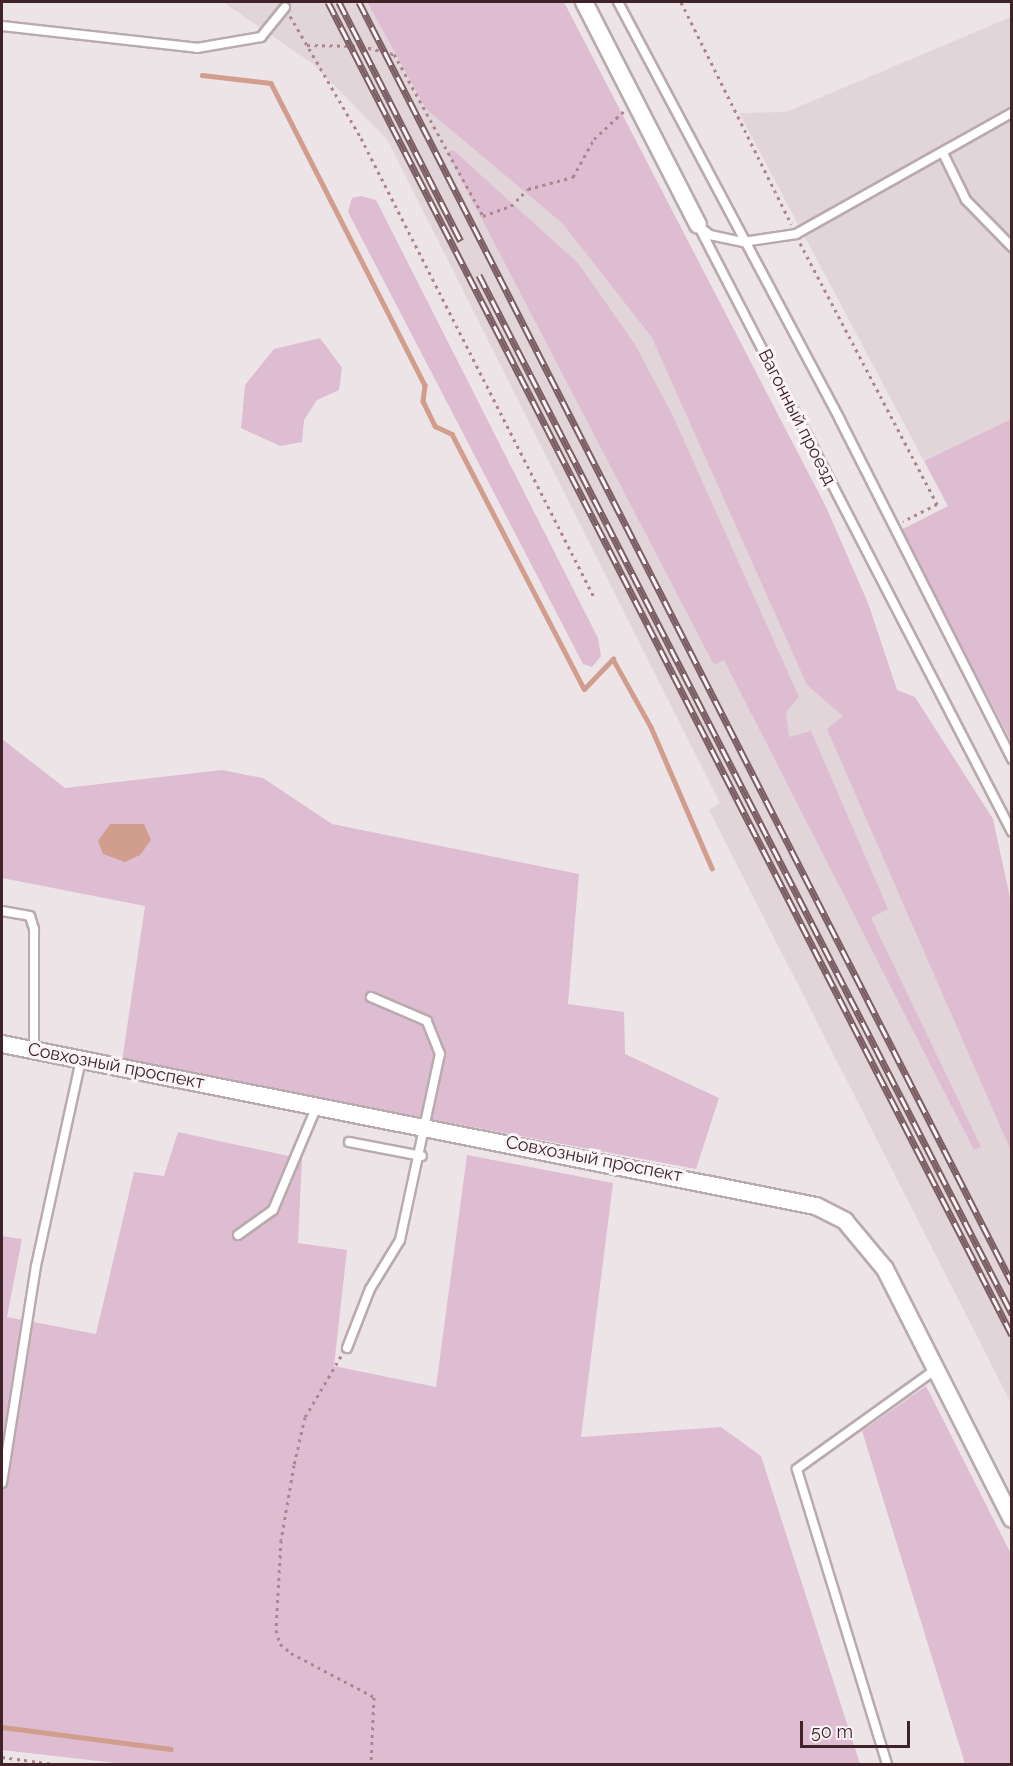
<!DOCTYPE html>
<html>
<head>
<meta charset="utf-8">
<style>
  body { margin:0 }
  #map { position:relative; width:1013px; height:1766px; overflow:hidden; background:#ede4e7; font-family:Raleway,sans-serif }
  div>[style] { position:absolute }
  .built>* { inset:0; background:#e1d5d9 }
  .green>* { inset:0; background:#debdd2 }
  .water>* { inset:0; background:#d19d8c }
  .stream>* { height:4.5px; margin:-2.25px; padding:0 2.25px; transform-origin:2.25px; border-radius:2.25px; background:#d19d8c }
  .path>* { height:3px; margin-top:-1.5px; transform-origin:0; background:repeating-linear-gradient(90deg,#b0848f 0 3px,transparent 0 7.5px) }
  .roads { filter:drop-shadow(2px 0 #b9aaae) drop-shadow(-2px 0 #b9aaae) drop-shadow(0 2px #b9aaae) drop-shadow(0 -2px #b9aaae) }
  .lane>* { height:8px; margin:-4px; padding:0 4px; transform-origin:4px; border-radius:4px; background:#fff }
  .street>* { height:16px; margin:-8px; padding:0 8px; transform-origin:8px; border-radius:8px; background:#fff }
  .rail>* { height:7px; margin-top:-3.5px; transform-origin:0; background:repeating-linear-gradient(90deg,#faf4f7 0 14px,#7a5e63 0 28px); box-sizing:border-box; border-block:2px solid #7a5e63 }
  span { translate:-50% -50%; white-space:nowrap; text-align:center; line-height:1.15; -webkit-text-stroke:6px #faf4f7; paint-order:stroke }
  .street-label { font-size:18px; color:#3f2328 }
  .frame { position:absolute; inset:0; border:3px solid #3f2328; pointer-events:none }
  .scale { position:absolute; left:800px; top:1721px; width:110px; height:27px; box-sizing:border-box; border:3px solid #3f2328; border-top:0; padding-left:8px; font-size:18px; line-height:21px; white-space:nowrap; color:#3f2328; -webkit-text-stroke:4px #faf4f7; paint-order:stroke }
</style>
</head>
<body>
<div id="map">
  <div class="built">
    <div style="clip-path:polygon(223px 2px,367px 2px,426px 109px,563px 224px,652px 338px,834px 679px,1011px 1151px,1011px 1403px,709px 810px,720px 803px,387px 139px,313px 64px)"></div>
    <div style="clip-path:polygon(1011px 17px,1011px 419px,924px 461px,739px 113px,786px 112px)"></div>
  </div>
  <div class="green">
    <div style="clip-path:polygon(367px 2px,564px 2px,826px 507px,868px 603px,897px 690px,915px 697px,993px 819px,1012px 907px,1011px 1151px,827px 729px,843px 716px,807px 685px,652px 338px,563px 224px,426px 109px)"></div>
    <div style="clip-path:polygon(453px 150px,578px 263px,634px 343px,672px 414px,799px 697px,786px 712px,789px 737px,811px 731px,888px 909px,871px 918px,981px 1147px,974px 1150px,724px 660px,714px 665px,447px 152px)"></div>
    <div style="clip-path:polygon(361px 196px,376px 200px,598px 638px,601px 656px,592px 667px,583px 664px,348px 212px,352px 198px)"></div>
    <div style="clip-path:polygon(320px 338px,342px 368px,339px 390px,317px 400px,304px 420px,302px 442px,280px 446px,241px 428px,245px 385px,274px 349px)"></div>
    <div style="clip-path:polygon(1011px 419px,1011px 741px,901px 530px,948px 506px,924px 461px)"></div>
    <div style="clip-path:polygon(2px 739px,65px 788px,222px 770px,263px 778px,332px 824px,579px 874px,568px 1004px,624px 1012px,625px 1054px,719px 1098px,696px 1169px,122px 1061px,145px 906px,2px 878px)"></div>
    <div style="clip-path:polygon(178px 1132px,302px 1159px,298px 1243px,347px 1250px,334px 1366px,436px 1387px,467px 1155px,613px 1183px,581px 1437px,721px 1427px,761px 1456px,860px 1764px,125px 1764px,2px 1750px,2px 1236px,22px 1239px,7px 1317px,96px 1334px,134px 1172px,164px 1176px)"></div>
    <div style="clip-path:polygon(926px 1386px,1011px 1554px,1011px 1764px,965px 1764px,862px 1431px)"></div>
  </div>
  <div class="water">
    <div style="clip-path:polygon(110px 824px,144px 824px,151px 840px,140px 855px,125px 862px,103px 854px,98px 841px)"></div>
  </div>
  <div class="stream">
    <div style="left:202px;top:75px;width:69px;rotate:6.6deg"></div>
    <div style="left:271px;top:83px;width:339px;rotate:63deg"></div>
    <div style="left:425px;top:385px;width:16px;rotate:97deg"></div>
    <div style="left:423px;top:401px;width:28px;rotate:64deg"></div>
    <div style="left:435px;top:426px;width:19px;rotate:25deg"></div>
    <div style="left:452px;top:434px;width:287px;rotate:62.6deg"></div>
    <div style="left:584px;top:689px;width:42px;rotate:-46deg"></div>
    <div style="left:613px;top:659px;width:78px;rotate:60.8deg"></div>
    <div style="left:651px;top:727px;width:154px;rotate:66.6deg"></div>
    <div style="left:2px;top:1727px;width:170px;rotate:7.4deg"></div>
  </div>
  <div class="path">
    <div style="left:681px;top:2px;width:248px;rotate:63.6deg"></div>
    <div style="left:290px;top:16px;width:141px;rotate:59.8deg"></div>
    <div style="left:361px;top:138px;width:515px;rotate:63.09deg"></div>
    <div style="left:307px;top:45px;width:54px;rotate:1.1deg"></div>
    <div style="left:361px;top:46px;width:34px;rotate:14deg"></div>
    <div style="left:394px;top:54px;width:185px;rotate:61.2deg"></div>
    <div style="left:483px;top:216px;width:30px;rotate:-20deg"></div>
    <div style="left:511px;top:206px;width:24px;rotate:-45deg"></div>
    <div style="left:528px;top:189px;width:47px;rotate:-14.9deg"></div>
    <div style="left:573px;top:177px;width:43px;rotate:-61.1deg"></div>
    <div style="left:594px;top:139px;width:41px;rotate:-43deg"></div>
    <div style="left:800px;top:243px;width:295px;rotate:62.3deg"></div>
    <div style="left:937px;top:504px;width:38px;rotate:153deg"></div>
    <div style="left:341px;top:1356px;width:71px;rotate:120.5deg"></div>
    <div style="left:305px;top:1417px;width:49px;rotate:102.9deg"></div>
    <div style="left:294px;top:1465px;width:76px;rotate:99.8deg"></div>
    <div style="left:281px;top:1540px;width:90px;rotate:93.2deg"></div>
    <div style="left:276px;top:1630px;width:15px;rotate:74deg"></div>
    <div style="left:280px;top:1644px;width:14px;rotate:39deg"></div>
    <div style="left:291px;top:1653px;width:94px;rotate:27.9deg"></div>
    <div style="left:374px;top:1697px;width:67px;rotate:92.6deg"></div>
    <div style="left:2px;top:1757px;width:52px;rotate:7.7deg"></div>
  </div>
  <div class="roads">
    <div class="lane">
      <div style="left:618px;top:2px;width:473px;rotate:62deg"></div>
      <div style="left:840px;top:420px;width:380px;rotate:63.1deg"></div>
      <div style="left:2px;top:26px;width:196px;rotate:6.4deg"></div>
      <div style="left:197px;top:48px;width:65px;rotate:-9.8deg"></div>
      <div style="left:261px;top:37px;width:38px;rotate:-51deg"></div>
      <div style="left:943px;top:153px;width:52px;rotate:63.9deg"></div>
      <div style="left:966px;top:200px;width:66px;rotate:45.6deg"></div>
      <div style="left:698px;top:225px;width:683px;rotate:62.65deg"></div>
      <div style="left:700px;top:227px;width:13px;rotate:39deg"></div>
      <div style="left:710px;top:235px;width:34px;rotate:12deg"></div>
      <div style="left:743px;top:242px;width:54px;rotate:-8.6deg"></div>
      <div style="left:796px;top:234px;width:248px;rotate:-29.3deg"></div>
      <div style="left:2px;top:911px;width:28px;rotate:10deg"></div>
      <div style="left:30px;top:916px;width:14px;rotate:73deg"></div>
      <div style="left:34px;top:929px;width:121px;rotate:90deg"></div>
      <div style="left:349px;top:1142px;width:74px;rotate:10.9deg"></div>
      <div style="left:238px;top:1235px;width:43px;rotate:-35.5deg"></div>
      <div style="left:273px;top:1210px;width:113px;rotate:-67.1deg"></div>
      <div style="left:347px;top:1348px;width:63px;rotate:-68.7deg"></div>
      <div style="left:370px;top:1289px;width:57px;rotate:-58.5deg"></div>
      <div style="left:400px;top:1240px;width:190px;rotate:-77.9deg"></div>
      <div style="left:440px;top:1054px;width:35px;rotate:-112deg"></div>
      <div style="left:427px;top:1021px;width:61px;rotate:-156.8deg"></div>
      <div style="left:2px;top:1483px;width:220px;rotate:-81.1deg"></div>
      <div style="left:36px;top:1266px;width:212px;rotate:-77.7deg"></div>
      <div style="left:887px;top:1764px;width:308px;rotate:-107deg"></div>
      <div style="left:797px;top:1469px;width:170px;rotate:-35.7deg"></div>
    </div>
    <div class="street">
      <div style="left:584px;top:2px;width:250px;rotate:62.9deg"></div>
      <div style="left:2px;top:1044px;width:830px;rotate:11.26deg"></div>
      <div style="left:816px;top:1206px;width:33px;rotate:27deg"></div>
      <div style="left:845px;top:1221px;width:62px;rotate:50.2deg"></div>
      <div style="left:885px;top:1269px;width:280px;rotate:63.1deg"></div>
    </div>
  </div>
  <div class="rail">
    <div style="left:328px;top:2px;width:1498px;rotate:62.84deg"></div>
    <div style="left:339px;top:2px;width:268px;rotate:63deg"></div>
    <div style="left:359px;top:2px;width:1438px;rotate:62.99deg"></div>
    <div style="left:479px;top:275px;width:1168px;rotate:62.84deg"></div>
  </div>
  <div class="street-label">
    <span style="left:797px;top:417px;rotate:63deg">Вагонный проезд</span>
    <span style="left:116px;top:1066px;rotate:11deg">Совхозный проспект</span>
    <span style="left:594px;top:1159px;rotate:11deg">Совхозный проспект</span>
  </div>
  <div class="frame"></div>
  <div class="scale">50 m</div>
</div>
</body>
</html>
